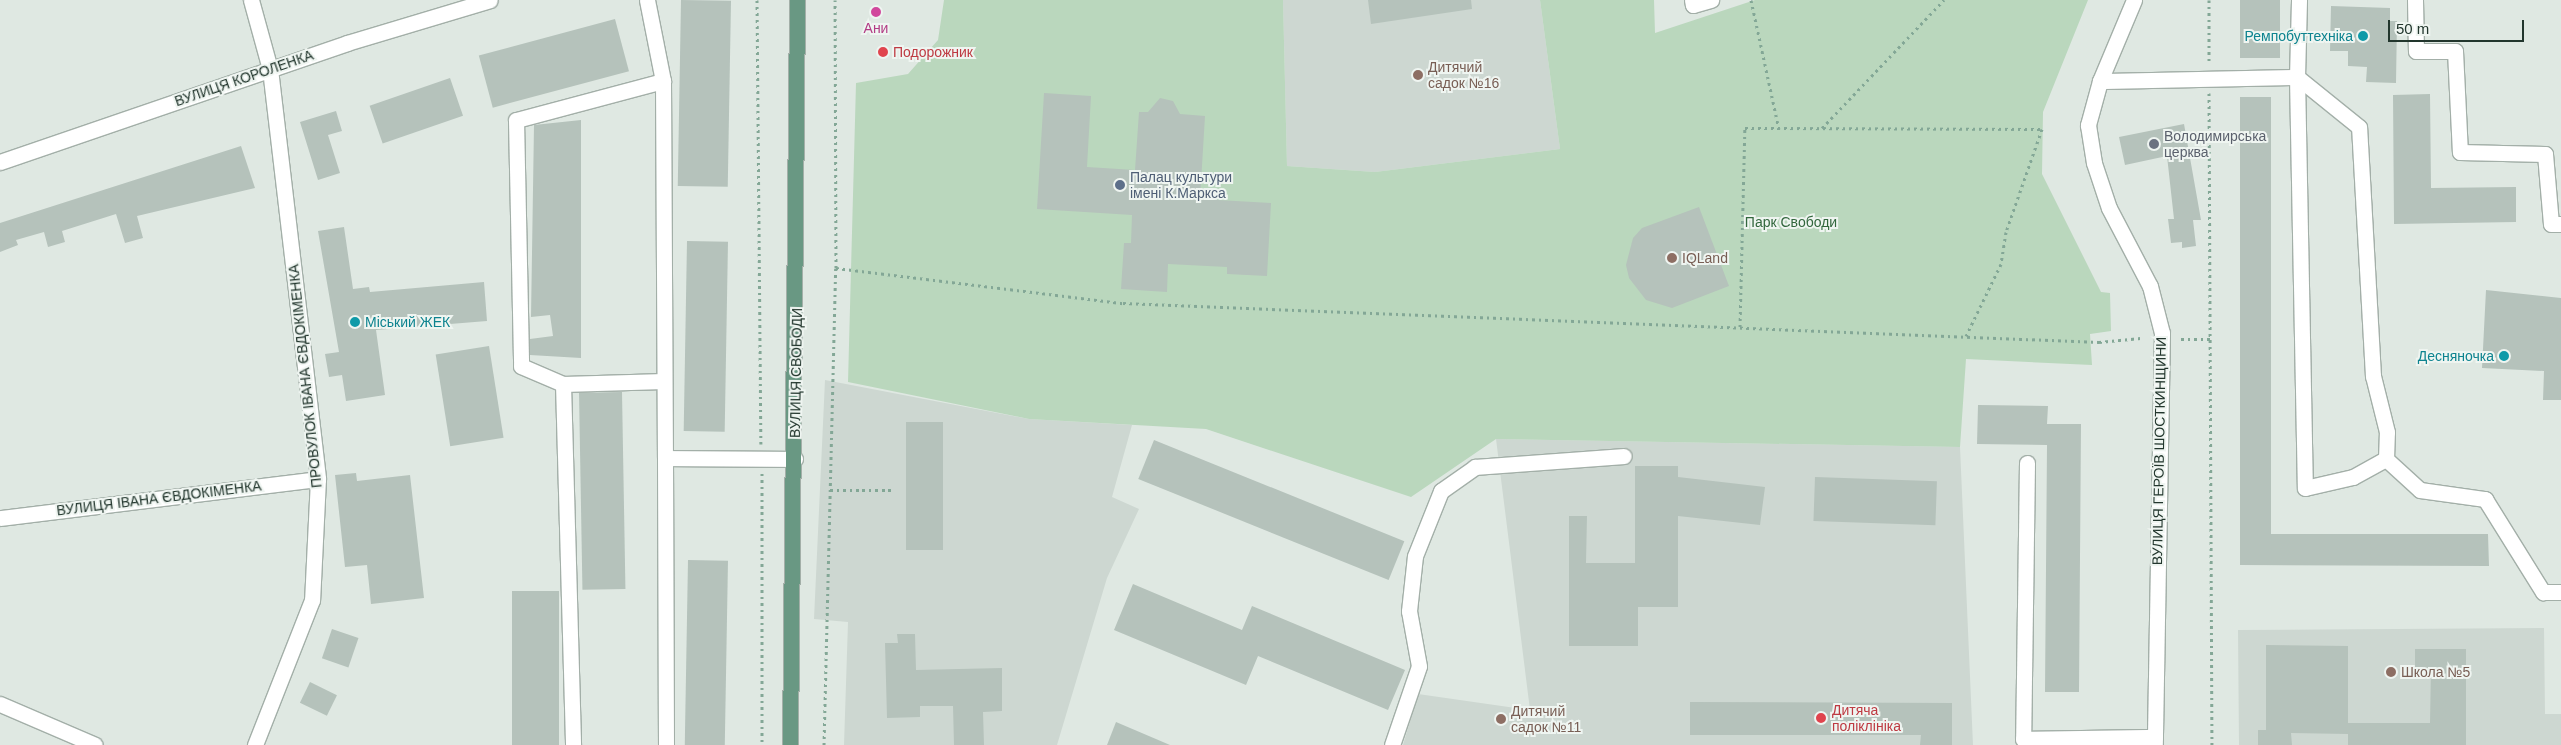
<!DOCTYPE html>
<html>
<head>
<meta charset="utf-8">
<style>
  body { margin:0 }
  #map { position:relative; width:2561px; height:745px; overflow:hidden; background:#dfe8e2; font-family:Arial,sans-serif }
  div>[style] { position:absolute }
  .built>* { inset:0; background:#cdd7d1 }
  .green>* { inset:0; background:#bad7bd }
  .building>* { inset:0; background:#b5c2bb; transform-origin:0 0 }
  .path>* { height:3px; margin-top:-1.5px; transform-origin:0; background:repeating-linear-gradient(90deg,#83a796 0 2.5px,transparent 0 6.5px) }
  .roads { filter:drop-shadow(1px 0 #a3afa8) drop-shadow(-1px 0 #a3afa8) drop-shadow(0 1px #a3afa8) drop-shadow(0 -1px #a3afa8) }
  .minor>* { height:15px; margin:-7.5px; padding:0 7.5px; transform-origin:7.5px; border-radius:7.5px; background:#fff }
  .major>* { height:15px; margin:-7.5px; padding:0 7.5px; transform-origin:7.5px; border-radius:7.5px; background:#699883 }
  .dots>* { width:14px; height:14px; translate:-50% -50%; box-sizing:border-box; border:2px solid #eff5f1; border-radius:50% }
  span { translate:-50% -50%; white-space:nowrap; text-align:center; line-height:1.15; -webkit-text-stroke:4px #eff5f1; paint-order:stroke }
  .hotel-label { font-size:14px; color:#b23c85 }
  .culture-label { font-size:14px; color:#0d838f }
  .right { translate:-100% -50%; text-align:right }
  .left { translate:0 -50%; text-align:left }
  .health-label { font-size:14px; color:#be3a42 }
  .education-label { font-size:14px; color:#785e54 }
  .street-label { font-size:14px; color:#22362d }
  .worship-label { font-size:14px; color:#5b616d }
  .service-label { font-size:14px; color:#4e5e75 }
  .park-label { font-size:14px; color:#32673d }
  .scale { position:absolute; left:2388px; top:20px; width:136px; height:22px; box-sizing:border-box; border:2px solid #22362d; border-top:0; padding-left:6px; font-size:15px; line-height:18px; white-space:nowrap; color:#22362d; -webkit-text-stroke:4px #eff5f1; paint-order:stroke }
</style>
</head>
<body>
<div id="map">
  <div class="built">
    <div style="clip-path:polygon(1283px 0,1540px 0,1560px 149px,1375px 172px,1287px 166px)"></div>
    <div style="clip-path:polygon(825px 380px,1029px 419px,1132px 425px,1112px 497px,1139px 509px,1107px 578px,1057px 745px,844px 745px,848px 622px,814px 619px)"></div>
    <div style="clip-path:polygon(1496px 439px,1960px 447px,1973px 745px,1403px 745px,1418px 694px,1530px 710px)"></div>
    <div style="clip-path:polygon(2544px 628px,2545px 714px,2561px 714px,2561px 745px,2239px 745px,2238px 630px)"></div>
  </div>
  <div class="green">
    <div style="clip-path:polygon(944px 0,1283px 0,1287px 166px,1375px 172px,1560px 149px,1540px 0,1654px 0,1655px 33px,1755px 0,2088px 0,2043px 112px,2042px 174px,2101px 292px,2110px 293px,2111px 331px,2090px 334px,2092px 365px,1966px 359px,1960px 447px,1496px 439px,1411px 497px,1206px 429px,1029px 419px,848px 382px,856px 83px,908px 74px,938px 40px)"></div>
  </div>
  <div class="building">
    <div style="left:681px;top:0;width:50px;height:186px;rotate:1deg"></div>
    <div style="clip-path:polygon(1368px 0,1471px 0,1472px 9px,1371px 24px)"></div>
    <div style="left:2240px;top:0;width:40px;height:58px"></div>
    <div style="clip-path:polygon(2331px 6px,2390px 8px,2390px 21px,2397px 21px,2396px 83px,2366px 82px,2367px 67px,2348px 66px,2348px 51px,2330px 51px)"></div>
    <div style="left:615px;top:19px;width:54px;height:141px;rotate:75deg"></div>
    <div style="left:450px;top:78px;width:40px;height:85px;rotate:71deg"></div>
    <div style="clip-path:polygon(1044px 93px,1091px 96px,1087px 167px,1135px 170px,1139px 112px,1148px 112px,1160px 98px,1173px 101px,1180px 114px,1205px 116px,1200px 199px,1271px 203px,1267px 276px,1227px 274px,1227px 267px,1168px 264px,1167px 292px,1121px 289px,1124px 243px,1131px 243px,1132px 215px,1037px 209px)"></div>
    <div style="clip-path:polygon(2430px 94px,2431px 188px,2516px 187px,2516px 222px,2394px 224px,2393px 95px)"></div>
    <div style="clip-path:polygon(2240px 97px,2271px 97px,2271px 534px,2488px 534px,2489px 566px,2240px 565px)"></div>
    <div style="clip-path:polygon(336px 111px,342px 131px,328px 135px,340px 173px,318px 180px,300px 122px)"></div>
    <div style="clip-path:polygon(581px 120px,581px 358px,530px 355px,530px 339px,553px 336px,550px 315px,531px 317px,534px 125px)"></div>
    <div style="clip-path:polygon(2184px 124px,2201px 220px,2193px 220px,2196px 246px,2182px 248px,2182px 242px,2171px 243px,2168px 219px,2174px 219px,2167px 156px,2125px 165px,2119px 137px)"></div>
    <div style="clip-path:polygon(241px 146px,255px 188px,137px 216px,143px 238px,125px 243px,116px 214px,62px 231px,65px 242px,48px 247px,44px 232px,16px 240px,18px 245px,0 252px,0 223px)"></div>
    <div style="clip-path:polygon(1699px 207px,1729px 286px,1672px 308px,1646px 300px,1629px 278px,1626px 265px,1633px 238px,1642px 228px)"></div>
    <div style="clip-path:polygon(344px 227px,353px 289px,369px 287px,370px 292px,484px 282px,487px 321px,376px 330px,385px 395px,346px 401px,342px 375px,329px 377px,325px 354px,339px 352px,318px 231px)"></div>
    <div style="left:687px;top:241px;width:41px;height:190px;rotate:1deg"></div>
    <div style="clip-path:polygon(2486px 290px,2561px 298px,2561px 400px,2543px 400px,2544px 371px,2482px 368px)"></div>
    <div style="left:489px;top:346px;width:93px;height:54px;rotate:81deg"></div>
    <div style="left:622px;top:392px;width:197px;height:43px;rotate:89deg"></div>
    <div style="clip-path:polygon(1978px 405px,2048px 406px,2047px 424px,2081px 424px,2079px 692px,2045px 692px,2047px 445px,1977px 444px)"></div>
    <div style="left:906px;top:422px;width:37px;height:128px"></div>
    <div style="left:1154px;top:440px;width:270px;height:42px;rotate:22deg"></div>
    <div style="clip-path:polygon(1635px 466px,1678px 466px,1678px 477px,1765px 487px,1760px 525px,1678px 516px,1678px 607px,1638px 607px,1638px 646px,1569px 646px,1569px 516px,1587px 516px,1586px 563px,1635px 563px)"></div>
    <div style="clip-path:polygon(356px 473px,357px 481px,410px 475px,424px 598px,371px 604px,367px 565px,345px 567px,335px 475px)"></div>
    <div style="left:1815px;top:477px;width:122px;height:44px;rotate:2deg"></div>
    <div style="left:688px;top:560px;width:40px;height:185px;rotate:1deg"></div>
    <div style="clip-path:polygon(1133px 584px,1242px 630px,1252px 606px,1405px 670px,1388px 710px,1258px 656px,1246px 685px,1114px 630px)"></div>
    <div style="left:512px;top:591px;width:47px;height:154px"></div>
    <div style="left:332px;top:629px;width:28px;height:31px;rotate:19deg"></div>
    <div style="clip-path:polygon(897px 634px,915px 634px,916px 670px,1002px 668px,1002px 711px,983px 712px,984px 745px,954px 745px,953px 706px,920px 706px,920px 717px,887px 718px,885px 643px,898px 643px)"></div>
    <div style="clip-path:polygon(2266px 645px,2348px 646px,2348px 723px,2430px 723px,2431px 668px,2415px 668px,2415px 649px,2466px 649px,2466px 745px,2348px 745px,2348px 734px,2291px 733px,2292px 745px,2258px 745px,2258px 730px,2266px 730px)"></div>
    <div style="left:310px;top:682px;width:30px;height:23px;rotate:26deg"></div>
    <div style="clip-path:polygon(1690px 702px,1952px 703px,1952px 745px,1920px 745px,1921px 735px,1690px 735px)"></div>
    <div style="clip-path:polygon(1116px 722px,1170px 745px,1107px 745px)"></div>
  </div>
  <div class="path">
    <div style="left:757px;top:0;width:444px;rotate:89.5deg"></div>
    <div style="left:1751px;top:0;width:132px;rotate:77.8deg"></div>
    <div style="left:2209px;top:0;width:64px;rotate:90deg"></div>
    <div style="left:2209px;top:93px;width:652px;rotate:89.74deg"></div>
    <div style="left:1822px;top:128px;width:177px;rotate:-46.4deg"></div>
    <div style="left:836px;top:268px;width:289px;rotate:7deg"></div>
    <div style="left:1123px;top:303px;width:977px;rotate:2.29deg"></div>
    <div style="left:2099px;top:342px;width:42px;rotate:-5.4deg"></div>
    <div style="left:1740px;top:327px;width:199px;rotate:-88.6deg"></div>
    <div style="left:1745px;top:128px;width:297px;rotate:0.2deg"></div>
    <div style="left:2042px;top:129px;width:109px;rotate:109.3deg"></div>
    <div style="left:2006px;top:232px;width:32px;rotate:99deg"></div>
    <div style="left:2001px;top:264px;width:80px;rotate:115.9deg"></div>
    <div style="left:2181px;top:339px;width:29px"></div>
    <div style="left:762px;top:473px;width:272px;rotate:90deg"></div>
    <div style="left:830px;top:490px;width:63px"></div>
    <div style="left:824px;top:745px;width:477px;rotate:-88.6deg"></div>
    <div style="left:836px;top:268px;width:268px;rotate:-90.2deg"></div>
  </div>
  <div class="roads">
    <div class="minor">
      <div style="left:251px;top:0;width:72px;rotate:74.6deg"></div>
      <div style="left:270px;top:69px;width:413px;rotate:83.3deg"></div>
      <div style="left:318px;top:479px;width:121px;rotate:92.8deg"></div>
      <div style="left:312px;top:600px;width:156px;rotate:111.5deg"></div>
      <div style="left:647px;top:0;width:83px;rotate:78.8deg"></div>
      <div style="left:663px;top:81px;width:377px;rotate:89.7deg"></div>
      <div style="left:1692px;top:0;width:5px;rotate:79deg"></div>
      <div style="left:1693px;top:5px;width:19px;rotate:-16deg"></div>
      <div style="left:2134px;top:0;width:88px;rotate:112.8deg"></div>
      <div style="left:2100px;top:81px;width:46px;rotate:105.3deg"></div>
      <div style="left:2088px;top:125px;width:38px;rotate:81deg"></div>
      <div style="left:2094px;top:163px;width:47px;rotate:71.6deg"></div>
      <div style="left:2109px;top:208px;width:88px;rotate:62.3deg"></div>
      <div style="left:2150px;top:286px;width:49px;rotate:75.7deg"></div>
      <div style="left:2162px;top:333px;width:412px;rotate:91deg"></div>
      <div style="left:2415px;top:0;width:51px;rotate:88.9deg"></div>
      <div style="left:2416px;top:51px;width:39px"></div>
      <div style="left:2455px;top:51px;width:101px;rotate:87.2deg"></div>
      <div style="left:2460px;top:152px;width:85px;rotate:1.3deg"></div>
      <div style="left:2545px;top:154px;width:70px;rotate:85.1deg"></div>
      <div style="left:2551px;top:224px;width:10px"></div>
      <div style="left:663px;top:81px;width:152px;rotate:165.1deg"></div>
      <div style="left:516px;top:120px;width:246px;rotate:88.8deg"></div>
      <div style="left:521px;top:366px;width:46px;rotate:23.2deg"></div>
      <div style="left:563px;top:384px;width:101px;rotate:-1.7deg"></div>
      <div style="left:2100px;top:81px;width:197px;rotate:-1.2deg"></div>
      <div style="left:2297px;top:77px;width:411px;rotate:88.9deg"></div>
      <div style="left:2305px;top:488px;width:49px;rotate:-12.9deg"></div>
      <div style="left:2353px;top:477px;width:38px;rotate:-29deg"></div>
      <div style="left:2386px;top:459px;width:27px;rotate:-88deg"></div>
      <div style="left:2387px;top:432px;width:58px;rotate:-104deg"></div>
      <div style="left:2373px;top:376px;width:249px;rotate:-93.2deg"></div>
      <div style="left:2359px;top:127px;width:80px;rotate:-141.1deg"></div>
      <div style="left:2297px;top:77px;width:77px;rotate:-88.5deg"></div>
      <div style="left:0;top:162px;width:367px;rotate:-18.9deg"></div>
      <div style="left:347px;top:43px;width:149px;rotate:-16.7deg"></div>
      <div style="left:563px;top:384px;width:361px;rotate:88.4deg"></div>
      <div style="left:2386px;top:459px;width:46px;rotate:42.4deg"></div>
      <div style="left:2420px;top:490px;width:66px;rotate:7.9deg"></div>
      <div style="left:2485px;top:499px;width:110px;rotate:58.1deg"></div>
      <div style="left:2543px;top:592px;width:18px"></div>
      <div style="left:2027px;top:463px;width:276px;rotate:90.8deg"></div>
      <div style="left:2023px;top:739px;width:132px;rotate:-0.9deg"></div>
      <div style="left:0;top:518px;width:320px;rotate:-7deg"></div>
      <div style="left:0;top:704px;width:103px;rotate:23.3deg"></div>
      <div style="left:666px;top:745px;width:287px;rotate:-90.2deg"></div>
      <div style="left:665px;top:458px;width:130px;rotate:0.4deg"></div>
      <div style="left:1392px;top:745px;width:83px;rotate:-71.1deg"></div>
      <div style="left:1419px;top:666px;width:56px;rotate:-100.3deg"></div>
      <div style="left:1409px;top:611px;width:55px;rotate:-83.8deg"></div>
      <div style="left:1415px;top:556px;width:70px;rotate:-68.2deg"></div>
      <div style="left:1441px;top:491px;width:42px;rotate:-35.2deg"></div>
      <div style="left:1475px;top:467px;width:149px;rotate:-4.2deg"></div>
    </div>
    <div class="major">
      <div style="left:790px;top:745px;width:745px;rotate:-89.46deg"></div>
    </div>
  </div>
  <div class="dots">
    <div style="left:876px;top:12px;background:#d1479c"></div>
    <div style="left:2363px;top:36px;background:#0f9aa8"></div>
    <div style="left:883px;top:52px;background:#e0444e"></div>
    <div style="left:1418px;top:75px;background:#8d6e63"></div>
    <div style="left:2154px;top:144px;background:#6b7280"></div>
    <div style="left:1120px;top:185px;background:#5c6f8a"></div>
    <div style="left:1672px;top:258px;background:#8d6e63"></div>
    <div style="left:355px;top:322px;background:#0f9aa8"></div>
    <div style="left:2504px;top:356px;background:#0f9aa8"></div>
    <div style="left:2391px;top:672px;background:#8d6e63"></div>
    <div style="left:1821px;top:718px;background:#e0444e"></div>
    <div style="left:1501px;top:719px;background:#8d6e63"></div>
  </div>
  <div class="hotel-label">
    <span style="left:876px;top:28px">Ани</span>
  </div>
  <div class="culture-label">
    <span class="right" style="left:2353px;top:36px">Ремпобуттехніка</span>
    <span class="left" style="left:365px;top:322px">Міський ЖЕК</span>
    <span class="right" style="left:2494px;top:356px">Десняночка</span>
  </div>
  <div class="health-label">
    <span class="left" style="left:893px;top:52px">Подорожник</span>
    <span class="left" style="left:1832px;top:718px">Дитяча<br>поліклініка</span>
  </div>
  <div class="education-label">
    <span class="left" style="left:1428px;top:75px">Дитячий<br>садок №16</span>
    <span class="left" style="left:1682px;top:258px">IQLand</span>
    <span class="left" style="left:2401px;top:672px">Школа №5</span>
    <span class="left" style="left:1511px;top:719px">Дитячий<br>садок №11</span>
  </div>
  <div class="street-label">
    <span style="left:244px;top:78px;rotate:-19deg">ВУЛИЦЯ КОРОЛЕНКА</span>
    <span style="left:796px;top:373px;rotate:-89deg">ВУЛИЦЯ СВОБОДИ</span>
    <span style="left:305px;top:376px;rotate:-96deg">ПРОВУЛОК ІВАНА ЄВДОКІМЕНКА</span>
    <span style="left:2159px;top:451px;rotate:-89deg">ВУЛИЦЯ ГЕРОЇВ ШОСТКИНЩИНИ</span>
    <span style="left:159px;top:498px;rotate:-7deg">ВУЛИЦЯ ІВАНА ЄВДОКІМЕНКА</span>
  </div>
  <div class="worship-label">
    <span class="left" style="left:2164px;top:144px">Володимирська<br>церква</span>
  </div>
  <div class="service-label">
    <span class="left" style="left:1130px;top:185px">Палац культури<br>імені К.Маркса</span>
  </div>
  <div class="park-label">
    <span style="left:1791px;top:222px">Парк Свободи</span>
  </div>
  <div class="scale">50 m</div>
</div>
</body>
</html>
